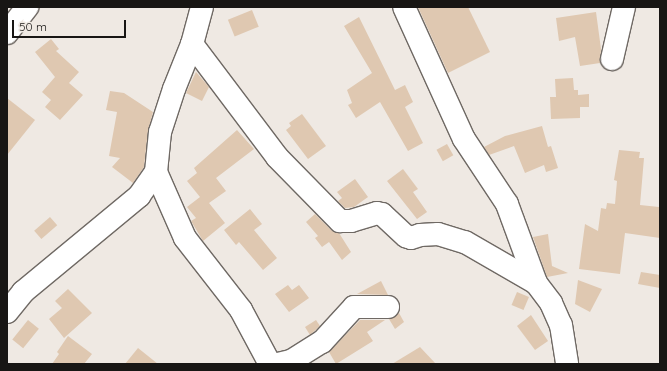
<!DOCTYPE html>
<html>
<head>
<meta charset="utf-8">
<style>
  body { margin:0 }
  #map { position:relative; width:667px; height:371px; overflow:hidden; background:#efe9e3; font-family:Quicksand,sans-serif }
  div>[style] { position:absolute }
  .building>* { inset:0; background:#dfc8b1; transform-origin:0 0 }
  .roads { filter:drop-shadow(1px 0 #6f6964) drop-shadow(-1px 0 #6f6964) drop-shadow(0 1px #6f6964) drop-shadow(0 -1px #6f6964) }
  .minor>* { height:22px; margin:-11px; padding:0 11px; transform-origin:11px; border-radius:11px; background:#fff }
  span { translate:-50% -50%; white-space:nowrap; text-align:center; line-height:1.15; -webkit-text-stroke:3px #efe9e3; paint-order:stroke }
  .frame { position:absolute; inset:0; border:8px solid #181614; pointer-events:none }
  .scale { position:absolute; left:12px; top:20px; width:114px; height:18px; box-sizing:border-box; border:2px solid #181614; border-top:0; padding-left:5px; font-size:12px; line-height:14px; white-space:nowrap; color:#181614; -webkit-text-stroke:3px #efe9e3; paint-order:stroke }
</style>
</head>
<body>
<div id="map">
  <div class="building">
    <div style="clip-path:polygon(418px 7px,468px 7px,490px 52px,448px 73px)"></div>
    <div style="left:252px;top:10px;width:18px;height:26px;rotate:68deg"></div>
    <div style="clip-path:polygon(596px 12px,601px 49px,600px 63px,580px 66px,575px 37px,559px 41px,556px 18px)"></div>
    <div style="clip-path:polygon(359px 17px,395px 90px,405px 85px,413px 102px,405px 107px,423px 143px,408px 151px,380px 102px,356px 118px,348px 105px,352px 103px,347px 90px,372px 73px,344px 26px)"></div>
    <div style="clip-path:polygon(51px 39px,59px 49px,56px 51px,79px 72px,69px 83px,83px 95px,60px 120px,45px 107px,51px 100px,42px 92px,55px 77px,35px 52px)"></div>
    <div style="clip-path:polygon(196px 72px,209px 87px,202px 101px,186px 93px)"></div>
    <div style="clip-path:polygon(573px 78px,574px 90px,578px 90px,578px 95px,589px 94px,589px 107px,580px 107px,580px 118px,551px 119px,550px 97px,556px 97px,555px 79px)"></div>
    <div style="clip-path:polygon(110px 91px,124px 93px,153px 112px,148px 131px,144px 167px,133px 183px,112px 167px,120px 158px,109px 156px,117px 112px,106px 110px)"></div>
    <div style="clip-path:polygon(7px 98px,35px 120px,7px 155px)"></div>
    <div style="clip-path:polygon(302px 114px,326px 146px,308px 159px,286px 130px,291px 126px,289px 123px)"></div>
    <div style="clip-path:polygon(542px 126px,548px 147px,551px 146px,558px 168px,546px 172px,544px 165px,525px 173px,514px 146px,489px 155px,484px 147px,505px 136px)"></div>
    <div style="clip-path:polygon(237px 130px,254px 149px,216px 178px,226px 191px,209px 203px,225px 223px,203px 241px,191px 221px,196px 218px,187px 207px,200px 197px,187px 181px,197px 173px,194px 168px)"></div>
    <div style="left:447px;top:144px;width:13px;height:12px;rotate:61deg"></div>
    <div style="clip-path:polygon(619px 150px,640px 152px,639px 158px,644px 158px,640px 205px,659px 207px,660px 238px,625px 233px,620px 274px,579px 269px,585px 224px,598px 231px,601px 208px,606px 209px,607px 203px,615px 204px,617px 181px,614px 180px)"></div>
    <div style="clip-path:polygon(403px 169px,418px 189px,413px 192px,427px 212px,417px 219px,387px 181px)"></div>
    <div style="clip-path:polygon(355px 179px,368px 197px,354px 207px,345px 208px,338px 201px,342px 198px,337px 192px)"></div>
    <div style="clip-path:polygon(250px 209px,262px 224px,254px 230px,277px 258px,263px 270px,239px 242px,236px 245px,224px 230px)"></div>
    <div style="clip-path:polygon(315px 214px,331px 230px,339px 233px,351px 252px,342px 260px,329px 242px,322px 247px,315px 238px,318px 236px,306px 222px)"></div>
    <div style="left:50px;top:217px;width:11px;height:21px;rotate:49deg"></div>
    <div style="clip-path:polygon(548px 234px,552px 266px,568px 273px,547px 277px,533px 237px)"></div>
    <div style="clip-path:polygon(641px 272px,660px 275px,660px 288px,638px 284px)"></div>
    <div style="clip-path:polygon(578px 280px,602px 289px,590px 312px,575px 304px)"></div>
    <div style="clip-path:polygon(381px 281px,388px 295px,357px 294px)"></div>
    <div style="clip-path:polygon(288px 285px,292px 290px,299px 285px,309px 298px,289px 312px,275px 294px)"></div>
    <div style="clip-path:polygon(68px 289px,92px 313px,64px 338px,49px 319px,62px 308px,55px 301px)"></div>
    <div style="left:517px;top:292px;width:13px;height:14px;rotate:23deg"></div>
    <div style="clip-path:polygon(399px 313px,404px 322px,395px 329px,389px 319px)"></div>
    <div style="clip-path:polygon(531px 315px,548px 341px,535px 350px,517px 326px)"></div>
    <div style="left:28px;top:320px;width:14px;height:25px;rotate:39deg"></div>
    <div style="clip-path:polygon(316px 320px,320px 326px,310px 335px,305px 327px)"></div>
    <div style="clip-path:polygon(360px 320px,385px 320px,367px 332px,373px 341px,336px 364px,329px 352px)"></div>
    <div style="clip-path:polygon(68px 336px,92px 354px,84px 364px,52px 364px,59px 354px,57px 352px)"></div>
    <div style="clip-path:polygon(420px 347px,436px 364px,392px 364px)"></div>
    <div style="clip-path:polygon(138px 348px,158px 364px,125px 364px)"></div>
  </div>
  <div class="roads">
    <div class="minor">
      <div style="left:202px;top:7px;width:38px;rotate:105deg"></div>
      <div style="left:192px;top:44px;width:48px;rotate:111.8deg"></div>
      <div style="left:174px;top:89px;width:45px;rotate:108deg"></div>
      <div style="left:160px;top:132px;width:40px;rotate:95.7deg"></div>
      <div style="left:156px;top:172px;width:72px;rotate:66.3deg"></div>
      <div style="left:185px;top:238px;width:91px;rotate:52.1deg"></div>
      <div style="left:241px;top:310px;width:61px;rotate:61.8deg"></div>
      <div style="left:404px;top:7px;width:145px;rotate:65.6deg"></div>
      <div style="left:464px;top:139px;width:78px;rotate:56.5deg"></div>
      <div style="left:507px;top:204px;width:84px;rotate:69.8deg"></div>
      <div style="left:7px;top:33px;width:33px;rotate:-52deg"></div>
      <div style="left:192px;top:44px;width:141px;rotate:53deg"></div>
      <div style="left:277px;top:157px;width:90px;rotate:45.5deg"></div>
      <div style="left:340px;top:221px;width:11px"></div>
      <div style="left:351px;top:221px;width:27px;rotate:-17deg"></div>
      <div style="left:377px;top:213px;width:5px;rotate:11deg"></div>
      <div style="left:382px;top:214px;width:33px;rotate:43deg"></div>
      <div style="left:406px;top:236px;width:5px;rotate:22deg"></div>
      <div style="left:411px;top:238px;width:9px;rotate:-18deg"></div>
      <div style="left:420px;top:235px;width:18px;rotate:-3deg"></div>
      <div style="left:438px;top:234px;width:28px;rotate:17deg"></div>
      <div style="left:465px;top:242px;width:82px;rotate:30deg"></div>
      <div style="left:536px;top:283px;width:25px;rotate:53deg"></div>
      <div style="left:551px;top:303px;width:24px;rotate:66deg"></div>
      <div style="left:561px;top:325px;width:39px;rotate:81deg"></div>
      <div style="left:612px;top:59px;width:53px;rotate:-77deg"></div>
      <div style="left:7px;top:312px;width:26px;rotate:-51deg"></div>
      <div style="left:23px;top:292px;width:151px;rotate:-39.6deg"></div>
      <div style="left:139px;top:196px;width:29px;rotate:-55deg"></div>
      <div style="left:278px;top:364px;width:13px;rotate:-13deg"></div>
      <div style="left:291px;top:361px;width:36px;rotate:-32deg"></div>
      <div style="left:322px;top:342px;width:47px;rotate:-47.6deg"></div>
      <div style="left:354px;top:307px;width:34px"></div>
    </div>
  </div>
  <div class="frame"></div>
  <div class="scale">50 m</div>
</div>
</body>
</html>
